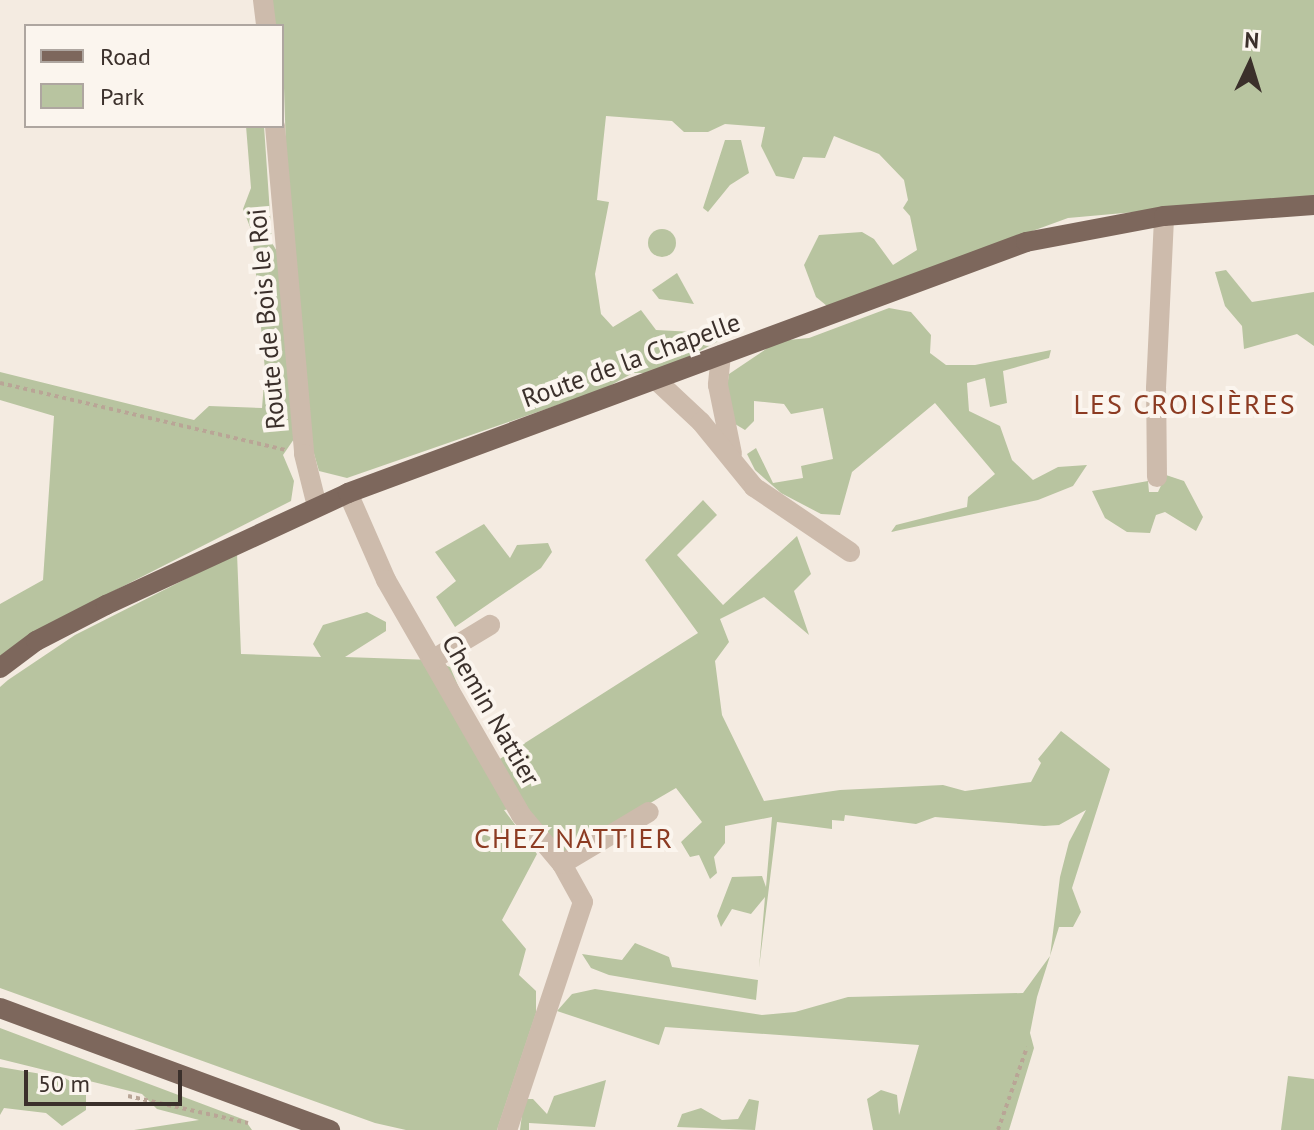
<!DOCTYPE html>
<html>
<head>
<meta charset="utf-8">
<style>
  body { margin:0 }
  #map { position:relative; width:1314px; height:1130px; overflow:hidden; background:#f4ebe1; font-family:"PT Sans",sans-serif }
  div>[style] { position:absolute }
  .green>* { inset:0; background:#b8c4a0 }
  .round { border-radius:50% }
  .path>* { height:4px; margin-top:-2px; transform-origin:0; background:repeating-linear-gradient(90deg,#b9a596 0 4px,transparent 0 8px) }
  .minor>* { height:20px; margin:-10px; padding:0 10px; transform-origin:10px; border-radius:10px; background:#cdbbac }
  .major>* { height:20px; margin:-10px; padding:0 10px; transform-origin:10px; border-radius:10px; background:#7d675c }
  span { translate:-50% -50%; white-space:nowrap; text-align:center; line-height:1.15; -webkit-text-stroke:8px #fbf5ee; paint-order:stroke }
  .street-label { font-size:26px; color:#3b302b }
  .neighbourhood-label { font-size:28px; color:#8c3b22; letter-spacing:2px }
  .legend { position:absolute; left:24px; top:24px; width:260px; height:104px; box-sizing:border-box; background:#fbf5ee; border:2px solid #aea6a0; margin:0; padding:10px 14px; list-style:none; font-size:24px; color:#3b302b }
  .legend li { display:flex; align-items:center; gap:16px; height:40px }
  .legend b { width:40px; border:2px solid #aea6a0 }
  .north { position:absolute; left:1210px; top:24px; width:80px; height:80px; -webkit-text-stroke:6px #fbf5ee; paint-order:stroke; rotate:4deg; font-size:22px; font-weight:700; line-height:32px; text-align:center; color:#3b302b }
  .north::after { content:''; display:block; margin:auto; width:28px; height:36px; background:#3b302b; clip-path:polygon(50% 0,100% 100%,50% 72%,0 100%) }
  .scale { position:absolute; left:24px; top:1070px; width:158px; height:36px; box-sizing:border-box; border:4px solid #3b302b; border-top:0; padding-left:10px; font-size:24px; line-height:28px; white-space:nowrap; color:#3b302b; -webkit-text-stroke:6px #fbf5ee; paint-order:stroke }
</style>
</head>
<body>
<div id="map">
  <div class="green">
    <div style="clip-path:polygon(267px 0,1314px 0,1314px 196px,1068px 218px,827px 306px,816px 297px,804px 265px,819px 235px,862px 232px,874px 239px,893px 265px,917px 250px,910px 216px,903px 208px,908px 200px,904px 180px,879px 154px,834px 136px,825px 158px,803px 157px,794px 179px,776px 176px,761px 146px,765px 127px,725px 124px,708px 132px,684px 132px,672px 121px,606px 116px,597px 200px,609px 202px,595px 274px,601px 314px,613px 327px,641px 310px,656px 330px,732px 334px,658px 373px,633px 373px,604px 389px,347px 478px,319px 471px,305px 423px,283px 455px,294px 481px,291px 501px,35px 631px,0 659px,0 604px,43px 580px,54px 416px,0 400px,0 372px,194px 420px,209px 406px,262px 408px,265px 370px,252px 232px,243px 209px,251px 188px,246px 126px,264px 126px,272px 243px,290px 273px,282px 26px,269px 26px)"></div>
    <div style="clip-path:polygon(725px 140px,741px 140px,749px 173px,730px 185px,708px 212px,703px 208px)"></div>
    <div class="round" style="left:648px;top:229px;width:28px;height:28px"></div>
    <div style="clip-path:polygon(1226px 270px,1252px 302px,1314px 292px,1314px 346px,1297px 334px,1244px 349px,1242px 326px,1225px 306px,1215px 272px)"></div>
    <div style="clip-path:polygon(677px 273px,694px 304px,659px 299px,652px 290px)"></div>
    <div style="clip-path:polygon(889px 308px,911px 312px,931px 335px,930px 353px,946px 365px,975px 365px,1051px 350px,1049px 358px,1003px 371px,1007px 403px,990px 407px,985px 378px,967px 383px,969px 411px,1000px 426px,1012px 460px,1033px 480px,1058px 467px,1087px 465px,1073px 486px,1038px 500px,891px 532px,896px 525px,967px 507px,968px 497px,995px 474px,935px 403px,852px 472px,840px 515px,821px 514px,781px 493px,755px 470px,747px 454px,756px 448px,773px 483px,803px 478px,801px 466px,833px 459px,823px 408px,791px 414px,784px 404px,754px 401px,754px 421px,745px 430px,735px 424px,726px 393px,729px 374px,778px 341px,809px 338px)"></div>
    <div style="clip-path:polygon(1166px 475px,1184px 481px,1203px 517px,1196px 531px,1165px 512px,1156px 515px,1150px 533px,1127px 532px,1105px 518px,1092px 491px,1148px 481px,1149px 492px,1158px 492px)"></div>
    <div style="clip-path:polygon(703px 500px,717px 515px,677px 555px,723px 605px,797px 536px,811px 574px,794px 591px,809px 635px,764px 597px,720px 619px,729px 642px,715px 661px,722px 715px,764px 801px,840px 790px,943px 785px,965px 791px,1031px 782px,1041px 763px,1038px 759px,1061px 731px,1110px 769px,1072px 888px,1081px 912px,1073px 927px,1059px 927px,1050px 956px,1037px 997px,1030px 1033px,1034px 1048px,1009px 1130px,873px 1130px,867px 1099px,881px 1090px,897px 1095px,899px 1115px,919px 1045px,665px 1027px,659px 1045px,557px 1011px,572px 994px,595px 989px,762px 1015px,795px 1012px,848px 997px,1023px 993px,1050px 956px,1060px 877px,1069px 842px,1086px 810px,1059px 825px,1044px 826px,935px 817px,916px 824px,845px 815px,844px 821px,832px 820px,832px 829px,777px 822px,759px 968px,765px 897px,751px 914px,732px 909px,721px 927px,717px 916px,732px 877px,762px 876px,766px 887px,772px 817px,725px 826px,725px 843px,714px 857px,717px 873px,710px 879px,699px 855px,690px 857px,681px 842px,702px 822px,676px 788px,556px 858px,517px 808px,504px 810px,537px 854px,502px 920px,526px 949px,519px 975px,536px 991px,536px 1013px,497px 1130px,406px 1130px,375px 1123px,0 988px,0 687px,8px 680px,75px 635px,237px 553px,241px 654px,321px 657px,313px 644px,323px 625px,367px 612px,386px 622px,386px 631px,345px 657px,432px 660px,450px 667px,492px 764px,698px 633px,645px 560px)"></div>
    <div style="clip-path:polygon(484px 524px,510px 558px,517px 545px,548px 543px,552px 552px,541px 568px,455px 627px,436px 597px,456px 581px,435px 552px)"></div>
    <div style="clip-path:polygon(635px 943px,669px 957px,672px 967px,758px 980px,756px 1000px,609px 975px,591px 968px,582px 954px,622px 960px)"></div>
    <div style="clip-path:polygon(0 1028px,245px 1120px,252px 1130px,134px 1130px,199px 1120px,157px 1109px,142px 1094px,0 1059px)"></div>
    <div style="clip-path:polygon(0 1067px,65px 1078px,86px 1091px,86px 1110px,62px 1126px,46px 1113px,4px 1108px,0 1115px)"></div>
    <div style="clip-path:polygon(1288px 1076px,1314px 1079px,1314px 1130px,1281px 1130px)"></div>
    <div style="clip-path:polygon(606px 1080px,595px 1127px,529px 1123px,529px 1130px,520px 1130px,524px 1099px,533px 1099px,547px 1114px,554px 1096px)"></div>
    <div style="clip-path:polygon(749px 1099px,759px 1101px,755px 1130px,677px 1127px,682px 1114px,701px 1108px,722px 1120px,738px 1119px)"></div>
  </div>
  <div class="path">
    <div style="left:0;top:383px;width:294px;rotate:13.2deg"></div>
    <div style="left:128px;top:1096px;width:123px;rotate:12.7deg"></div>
    <div style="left:998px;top:1130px;width:88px;rotate:-70.7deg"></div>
  </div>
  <div class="minor">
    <div style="left:263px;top:0;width:26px;rotate:83deg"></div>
    <div style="left:275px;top:126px;width:329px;rotate:84.9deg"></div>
    <div style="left:304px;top:454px;width:54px;rotate:76deg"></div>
    <div style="left:721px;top:355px;width:30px;rotate:96deg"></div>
    <div style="left:718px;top:385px;width:70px;rotate:78.5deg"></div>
    <div style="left:655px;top:379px;width:63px;rotate:43.1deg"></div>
    <div style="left:701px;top:422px;width:84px;rotate:50.8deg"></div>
    <div style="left:754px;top:487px;width:116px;rotate:34.1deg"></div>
    <div style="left:1157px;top:477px;width:89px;rotate:-90.6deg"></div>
    <div style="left:1156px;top:388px;width:172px;rotate:-87.3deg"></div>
    <div style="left:348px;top:493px;width:95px;rotate:66.4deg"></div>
    <div style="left:386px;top:580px;width:271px;rotate:60.1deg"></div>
    <div style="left:521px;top:815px;width:64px;rotate:50.1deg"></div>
    <div style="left:562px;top:864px;width:43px;rotate:61.1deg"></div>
    <div style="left:583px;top:902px;width:240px;rotate:108.4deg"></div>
    <div style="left:432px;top:660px;width:68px;rotate:-31.1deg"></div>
    <div style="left:562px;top:864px;width:101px;rotate:-30.9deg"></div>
  </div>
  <div class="major">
    <div style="left:0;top:668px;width:45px;rotate:-36.9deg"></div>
    <div style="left:36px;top:641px;width:79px;rotate:-27.2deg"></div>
    <div style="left:106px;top:605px;width:267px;rotate:-24.8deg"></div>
    <div style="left:348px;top:493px;width:723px;rotate:-20.31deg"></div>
    <div style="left:1026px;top:242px;width:140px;rotate:-10.7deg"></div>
    <div style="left:1164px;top:216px;width:150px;rotate:-4.2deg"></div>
    <div style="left:0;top:1008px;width:352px;rotate:20.3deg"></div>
  </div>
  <div class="street-label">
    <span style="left:266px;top:319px;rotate:-95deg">Route de Bois le Roi</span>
    <span style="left:631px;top:360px;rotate:-20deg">Route de la Chapelle</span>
    <span style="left:491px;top:710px;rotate:60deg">Chemin Nattier</span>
  </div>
  <div class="neighbourhood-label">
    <span style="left:1185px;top:404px">LES CROISIÈRES</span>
    <span style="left:574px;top:838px">CHEZ NATTIER</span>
  </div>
  <ul class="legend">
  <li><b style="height:10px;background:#7d675c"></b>Road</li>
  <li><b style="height:22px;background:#b8c4a0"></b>Park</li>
  </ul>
  <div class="north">N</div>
  <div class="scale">50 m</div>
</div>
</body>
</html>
